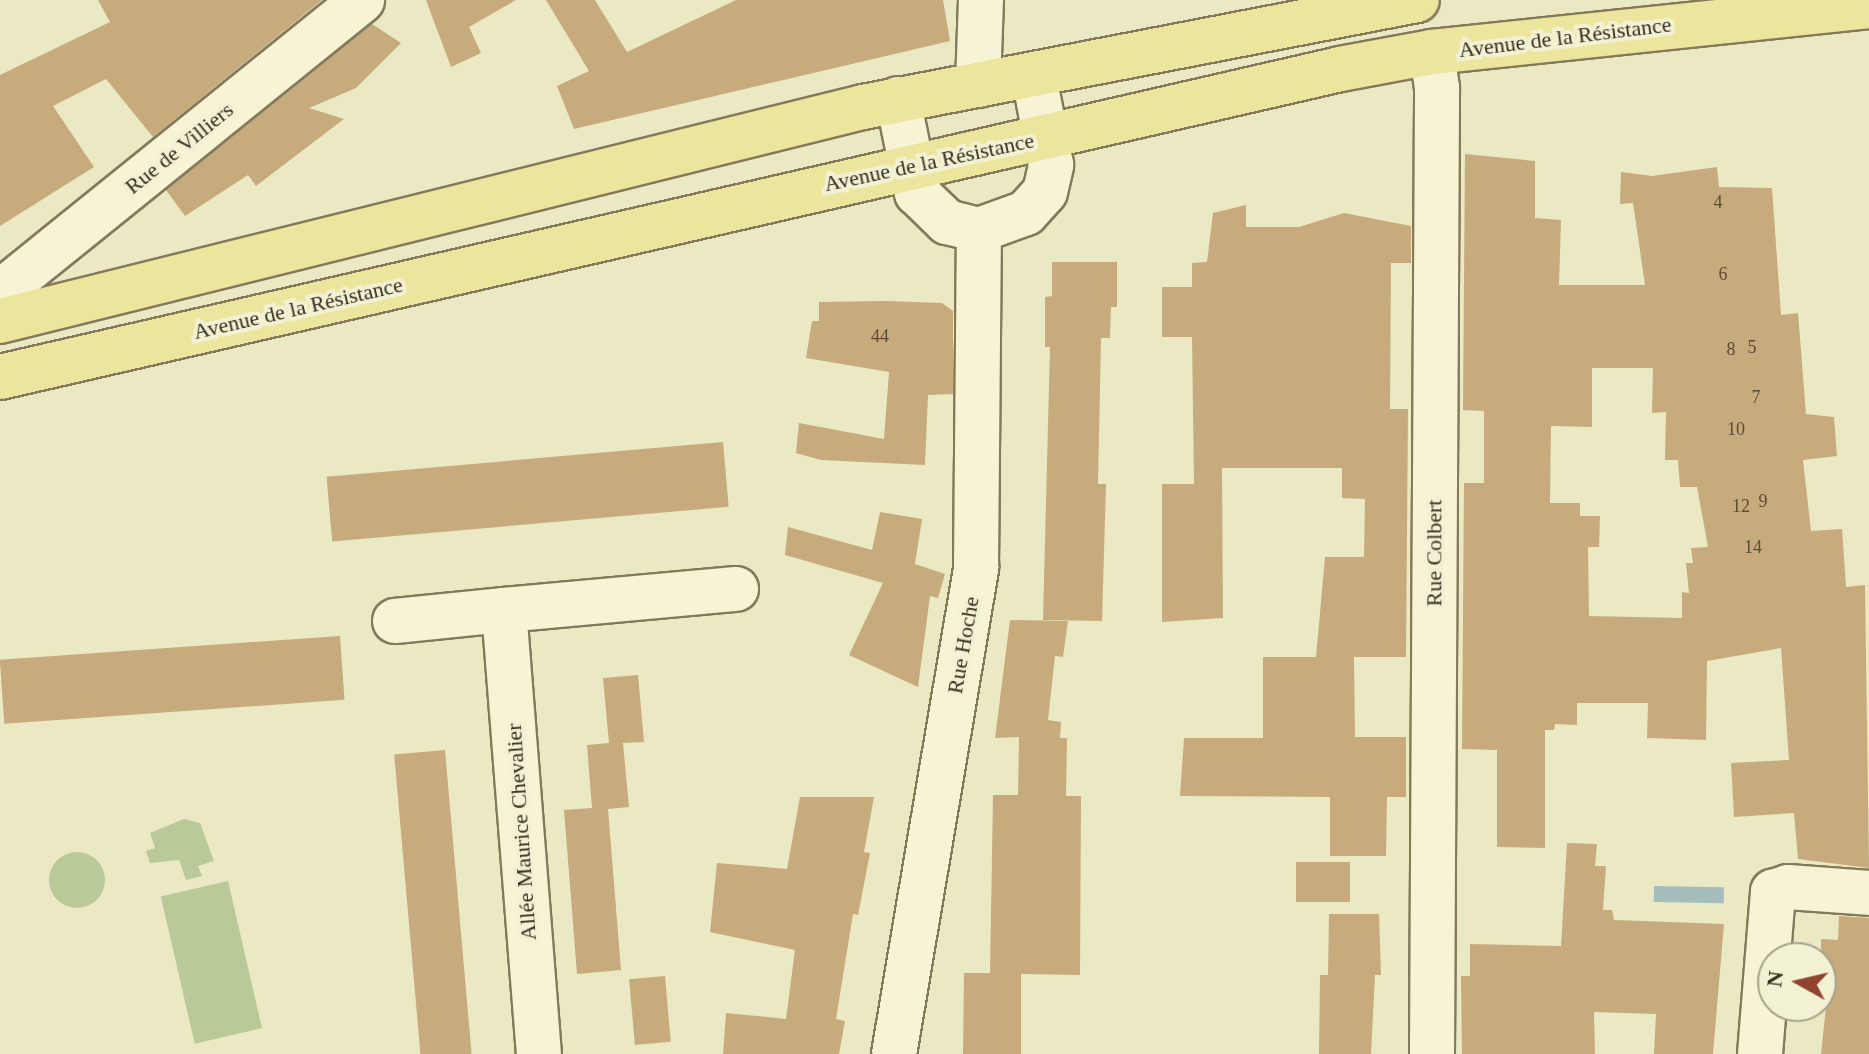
<!DOCTYPE html>
<html>
<head>
<meta charset="utf-8">
<style>
  body { margin:0 }
  #map { position:relative; width:1869px; height:1054px; overflow:hidden; background:#ebe8c4; font-family:Georgia,serif }
  div>[style] { position:absolute }
  .green>* { inset:0; background:#b9c998; transform-origin:0 0 }
  .round { border-radius:50% }
  .water>* { inset:0; background:#a5bebc; transform-origin:0 0 }
  .building>* { inset:0; background:#c7ab7c; transform-origin:0 0 }
  .roads { filter:drop-shadow(2px 0 #847a5b) drop-shadow(-2px 0 #847a5b) drop-shadow(0 2px #847a5b) drop-shadow(0 -2px #847a5b) }
  .minor>* { height:44px; margin:-22px; padding:0 22px; transform-origin:22px; border-radius:22px; background:#f7f4d6 }
  .major>* { height:44px; margin:-22px; padding:0 22px; transform-origin:22px; border-radius:22px; background:#ece59d }
  span { translate:-50% -50%; white-space:nowrap; text-align:center; line-height:1.15; -webkit-text-stroke:8px #f3f1d3; paint-order:stroke }
  .number-label { font-size:18px; color:#5a4d36 }
  .number-label span { -webkit-text-stroke-width:0 }
  .street-label { font-size:22px; color:#352e1e }
  .north { position:absolute; left:1757px; top:942px; width:80px; height:80px; box-sizing:border-box; background:#f3f1d3; border:2px solid #a7a38b; border-radius:50%; rotate:278deg; font-size:22px; font-weight:700; line-height:32px; text-align:center; color:#352e1e }
  .north::after { content:''; display:block; margin:auto; width:28px; height:36px; background:#90432f; clip-path:polygon(50% 0,100% 100%,50% 72%,0 100%) }
</style>
</head>
<body>
<div id="map">
  <div class="green">
    <div style="clip-path:polygon(184px 819px,200px 823px,214px 861px,198px 866px,202px 876px,186px 880px,179px 860px,150px 863px,146px 851px,155px 848px,150px 833px)"></div>
    <div class="round" style="left:49px;top:852px;width:56px;height:56px"></div>
    <div style="left:228px;top:881px;width:151px;height:69px;rotate:77deg"></div>
  </div>
  <div class="water">
    <div style="left:1654px;top:886px;width:70px;height:16px;rotate:1deg"></div>
  </div>
  <div class="building">
    <div style="clip-path:polygon(98px 0,322px 0,153px 137px,106px 79px,53px 106px,94px 167px,0 226px,0 75px,110px 22px)"></div>
    <div style="clip-path:polygon(426px 0,516px 0,469px 27px,481px 53px,451px 67px)"></div>
    <div style="clip-path:polygon(546px 0,595px 0,627px 52px,736px 0,943px 0,950px 41px,574px 129px,557px 86px,589px 71px)"></div>
    <div style="clip-path:polygon(372px 24px,401px 43px,356px 88px,309px 108px,344px 119px,256px 186px,248px 175px,185px 216px,166px 190px)"></div>
    <div style="clip-path:polygon(evenodd,1465px 154px,1535px 161px,1535px 218px,1561px 220px,1559px 285px,1645px 285px,1633px 203px,1620px 204px,1621px 172px,1652px 176px,1717px 167px,1719px 187px,1772px 188px,1781px 315px,1798px 313px,1806px 414px,1834px 417px,1837px 456px,1803px 460px,1811px 531px,1842px 529px,1846px 587px,1865px 585px,1869px 868px,1798px 859px,1794px 813px,1734px 817px,1731px 763px,1789px 760px,1781px 648px,1707px 661px,1706px 740px,1647px 738px,1648px 703px,1577px 703px,1577px 725px,1555px 724px,1554px 730px,1545px 730px,1545px 848px,1497px 847px,1497px 750px,1462px 749px,1464px 483px,1484px 483px,1484px 411px,1463px 410px,1465px 154px,1592px 368px,1653px 368px,1652px 413px,1666px 412px,1665px 460px,1678px 460px,1680px 487px,1697px 487px,1708px 547px,1691px 548px,1693px 563px,1686px 563px,1689px 593px,1682px 592px,1682px 618px,1589px 616px,1588px 547px,1599px 547px,1600px 516px,1580px 516px,1580px 503px,1550px 503px,1551px 426px,1592px 427px,1592px 368px)"></div>
    <div style="clip-path:polygon(1246px 205px,1246px 227px,1299px 227px,1344px 213px,1411px 226px,1411px 263px,1391px 263px,1390px 409px,1408px 409px,1406px 657px,1354px 657px,1355px 737px,1406px 737px,1406px 797px,1387px 797px,1386px 856px,1330px 856px,1330px 797px,1180px 796px,1184px 738px,1263px 738px,1263px 657px,1316px 657px,1325px 557px,1364px 557px,1365px 499px,1342px 498px,1342px 468px,1222px 468px,1223px 618px,1162px 622px,1162px 484px,1194px 484px,1192px 337px,1162px 337px,1162px 287px,1192px 287px,1192px 263px,1207px 262px,1213px 213px)"></div>
    <div style="clip-path:polygon(1052px 262px,1117px 262px,1117px 307px,1111px 307px,1110px 338px,1101px 338px,1098px 484px,1106px 484px,1102px 621px,1043px 620px,1050px 347px,1045px 347px,1045px 297px,1052px 296px)"></div>
    <div style="clip-path:polygon(885px 301px,942px 303px,953px 311px,953px 394px,928px 395px,925px 465px,821px 460px,796px 453px,799px 423px,884px 439px,889px 372px,806px 358px,812px 321px,819px 321px,819px 302px)"></div>
    <div style="left:723px;top:442px;width:65px;height:398px;rotate:85deg"></div>
    <div style="clip-path:polygon(880px 512px,922px 519px,915px 564px,945px 574px,938px 598px,930px 596px,918px 687px,849px 655px,883px 583px,785px 555px,788px 527px,872px 550px)"></div>
    <div style="clip-path:polygon(1010px 620px,1068px 621px,1063px 657px,1055px 656px,1048px 720px,1061px 722px,1060px 738px,1067px 738px,1066px 796px,1081px 796px,1080px 975px,1021px 974px,1021px 1054px,963px 1054px,964px 973px,990px 973px,993px 795px,1018px 795px,1019px 737px,995px 738px)"></div>
    <div style="left:340px;top:636px;width:64px;height:341px;rotate:86deg"></div>
    <div style="clip-path:polygon(638px 675px,644px 742px,623px 743px,629px 807px,608px 809px,621px 970px,577px 974px,564px 810px,592px 808px,587px 745px,609px 743px,603px 678px)"></div>
    <div style="left:445px;top:750px;width:305px;height:51px;rotate:85deg"></div>
    <div style="clip-path:polygon(800px 797px,874px 797px,864px 852px,870px 853px,858px 915px,853px 914px,836px 1019px,845px 1021px,839px 1054px,723px 1054px,726px 1013px,786px 1019px,795px 950px,710px 932px,717px 863px,787px 869px)"></div>
    <div style="clip-path:polygon(1567px 843px,1597px 844px,1595px 866px,1606px 866px,1603px 910px,1612px 910px,1614px 920px,1724px 924px,1713px 1054px,1654px 1054px,1656px 1014px,1594px 1012px,1595px 1054px,1462px 1054px,1461px 976px,1470px 976px,1470px 944px,1561px 946px)"></div>
    <div style="left:1296px;top:862px;width:54px;height:40px"></div>
    <div style="clip-path:polygon(1329px 914px,1379px 914px,1381px 975px,1375px 975px,1371px 1054px,1319px 1054px,1320px 975px,1328px 975px)"></div>
    <div style="clip-path:polygon(1839px 916px,1869px 918px,1869px 1054px,1821px 1054px,1830px 969px,1821px 968px,1821px 939px,1838px 940px)"></div>
    <div style="left:665px;top:976px;width:66px;height:36px;rotate:85deg"></div>
  </div>
  <div class="roads">
    <div class="minor">
      <div style="left:978px;top:85px;width:85px;rotate:-88deg"></div>
      <div style="left:898px;top:99px;width:96px;rotate:78.6deg"></div>
      <div style="left:917px;top:193px;width:42px;rotate:44deg"></div>
      <div style="left:947px;top:222px;width:33px;rotate:14deg"></div>
      <div style="left:979px;top:230px;width:50px;rotate:-19.9deg"></div>
      <div style="left:1026px;top:213px;width:28px;rotate:-48deg"></div>
      <div style="left:1045px;top:192px;width:28px;rotate:-77deg"></div>
      <div style="left:1051px;top:165px;width:90px;rotate:-100.9deg"></div>
      <div style="left:0;top:299px;width:15px;rotate:-58deg"></div>
      <div style="left:8px;top:286px;width:455px;rotate:-38.9deg"></div>
      <div style="left:504px;top:610px;width:233px;rotate:-5.2deg"></div>
      <div style="left:395px;top:621px;width:110px;rotate:-5.8deg"></div>
      <div style="left:504px;top:610px;width:445px;rotate:85.5deg"></div>
      <div style="left:894px;top:1054px;width:494px;rotate:-80.4deg"></div>
      <div style="left:976px;top:567px;width:337px;rotate:-89.5deg"></div>
      <div style="left:1432px;top:1054px;width:966px;rotate:-89.7deg"></div>
      <div style="left:1437px;top:88px;width:36px;rotate:-98deg"></div>
      <div style="left:1760px;top:1054px;width:163px;rotate:-85.4deg"></div>
      <div style="left:1773px;top:892px;width:16px;rotate:-18deg"></div>
      <div style="left:1788px;top:887px;width:81px;rotate:4.2deg"></div>
    </div>
    <div class="major">
      <div style="left:0;top:321px;width:889px;rotate:-13.93deg"></div>
      <div style="left:863px;top:107px;width:564px;rotate:-10.93deg"></div>
      <div style="left:0;top:377px;width:1375px;rotate:-12.94deg"></div>
      <div style="left:1340px;top:69px;width:94px;rotate:-10.5deg"></div>
      <div style="left:1432px;top:52px;width:439px;rotate:-6deg"></div>
    </div>
  </div>
  <div class="number-label">
    <span style="left:1718px;top:202px">4</span>
    <span style="left:1723px;top:274px">6</span>
    <span style="left:880px;top:336px">44</span>
    <span style="left:1752px;top:347px">5</span>
    <span style="left:1731px;top:349px">8</span>
    <span style="left:1756px;top:397px">7</span>
    <span style="left:1736px;top:429px">10</span>
    <span style="left:1763px;top:501px">9</span>
    <span style="left:1741px;top:506px">12</span>
    <span style="left:1753px;top:547px">14</span>
  </div>
  <div class="street-label">
    <span style="left:1565px;top:37px;rotate:-7deg">Avenue de la Résistance</span>
    <span style="left:179px;top:148px;rotate:-39deg">Rue de Villiers</span>
    <span style="left:929px;top:162px;rotate:-12deg">Avenue de la Résistance</span>
    <span style="left:298px;top:308px;rotate:-13deg">Avenue de la Résistance</span>
    <span style="left:1434px;top:553px;rotate:-90deg">Rue Colbert</span>
    <span style="left:963px;top:645px;rotate:-80deg">Rue Hoche</span>
    <span style="left:521px;top:832px;rotate:-94deg">Allée Maurice Chevalier</span>
  </div>
  <div class="north">N</div>
</div>
</body>
</html>
